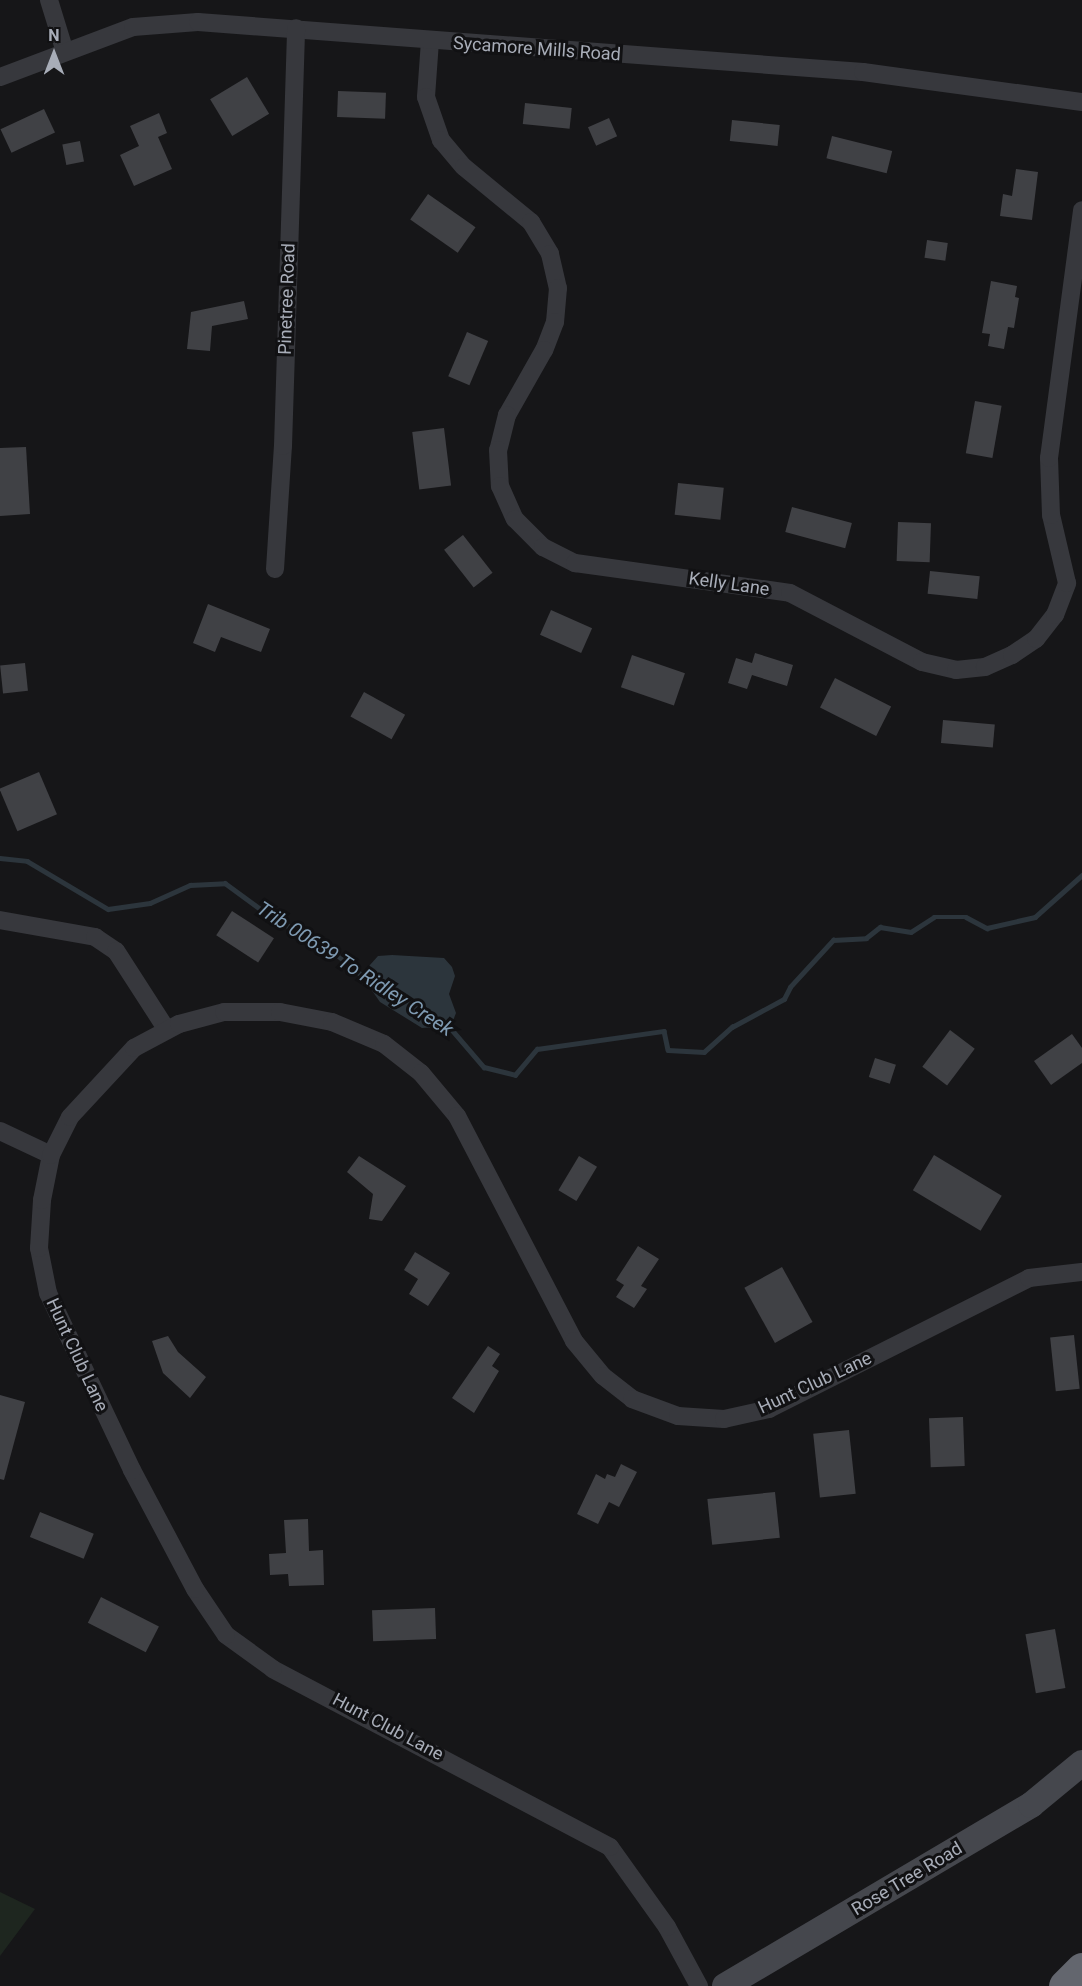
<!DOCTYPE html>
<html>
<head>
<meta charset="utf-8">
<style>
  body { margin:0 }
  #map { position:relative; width:1082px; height:1986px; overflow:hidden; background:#161618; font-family:Roboto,sans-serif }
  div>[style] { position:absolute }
  .green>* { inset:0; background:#1e261f }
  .water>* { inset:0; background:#2c353c }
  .stream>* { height:4.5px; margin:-2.25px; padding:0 2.25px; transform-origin:2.25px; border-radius:2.25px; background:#2c353c }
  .building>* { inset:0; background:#404145; transform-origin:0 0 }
  .street>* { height:18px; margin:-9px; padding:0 9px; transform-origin:9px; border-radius:9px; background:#37383d }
  .secondary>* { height:26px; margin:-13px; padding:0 13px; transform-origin:13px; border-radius:13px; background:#45474d }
  .highway>* { height:33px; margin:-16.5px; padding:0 16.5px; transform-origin:16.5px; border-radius:16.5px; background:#63666e }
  span { translate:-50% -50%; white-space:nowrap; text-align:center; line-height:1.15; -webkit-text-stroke:6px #111113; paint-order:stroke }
  .street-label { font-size:18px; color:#a8adb8 }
  .water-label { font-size:20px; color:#7f9bb3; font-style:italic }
  .north { position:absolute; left:24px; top:24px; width:60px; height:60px; -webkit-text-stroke:4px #111113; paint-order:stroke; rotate:0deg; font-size:16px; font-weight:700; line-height:24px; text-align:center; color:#a8adb8 }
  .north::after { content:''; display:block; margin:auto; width:21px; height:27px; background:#a8adb8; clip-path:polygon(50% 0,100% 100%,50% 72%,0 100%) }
</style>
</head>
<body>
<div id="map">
  <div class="green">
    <div style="clip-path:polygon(0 1892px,35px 1909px,0 1956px)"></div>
  </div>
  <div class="water">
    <div style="clip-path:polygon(392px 955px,444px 958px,452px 967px,455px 976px,449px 994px,456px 1013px,451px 1026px,422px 1028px,380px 1002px,361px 975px,378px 956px)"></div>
  </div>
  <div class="stream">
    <div style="left:0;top:858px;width:27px;rotate:6deg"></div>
    <div style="left:27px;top:861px;width:94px;rotate:30.7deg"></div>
    <div style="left:108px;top:909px;width:42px;rotate:-8.1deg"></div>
    <div style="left:150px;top:903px;width:44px;rotate:-24.2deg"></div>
    <div style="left:190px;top:885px;width:35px;rotate:-3deg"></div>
    <div style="left:225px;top:883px;width:56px;rotate:36.3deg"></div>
    <div style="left:270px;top:916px;width:68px;rotate:28.8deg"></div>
    <div style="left:330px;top:949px;width:44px;rotate:39.5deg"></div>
    <div style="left:447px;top:1024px;width:57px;rotate:49.3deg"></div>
    <div style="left:484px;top:1067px;width:32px;rotate:14deg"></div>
    <div style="left:515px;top:1075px;width:34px;rotate:-50deg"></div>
    <div style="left:537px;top:1049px;width:128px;rotate:-8.1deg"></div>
    <div style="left:664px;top:1031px;width:19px;rotate:78deg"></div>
    <div style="left:668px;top:1050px;width:36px;rotate:3deg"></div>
    <div style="left:704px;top:1052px;width:38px;rotate:-42deg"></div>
    <div style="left:732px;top:1027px;width:59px;rotate:-28.3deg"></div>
    <div style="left:784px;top:999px;width:13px;rotate:-63deg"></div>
    <div style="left:790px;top:987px;width:64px;rotate:-47.5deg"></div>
    <div style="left:833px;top:940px;width:33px;rotate:-3deg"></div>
    <div style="left:866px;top:938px;width:18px;rotate:-38deg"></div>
    <div style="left:880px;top:927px;width:31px;rotate:9deg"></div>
    <div style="left:911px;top:932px;width:27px;rotate:-33deg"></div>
    <div style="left:934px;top:917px;width:32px"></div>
    <div style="left:966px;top:917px;width:24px;rotate:28deg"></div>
    <div style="left:987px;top:928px;width:49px;rotate:-12.9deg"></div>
    <div style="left:1035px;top:917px;width:63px;rotate:-41.8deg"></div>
  </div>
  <div class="building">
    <div style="left:247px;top:77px;width:43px;height:43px;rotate:59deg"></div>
    <div style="left:338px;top:91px;width:48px;height:26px;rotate:2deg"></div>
    <div style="left:525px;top:103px;width:47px;height:21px;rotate:6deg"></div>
    <div style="left:44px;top:109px;width:26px;height:48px;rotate:65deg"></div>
    <div style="clip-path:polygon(159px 113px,167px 133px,158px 137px,172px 169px,134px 186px,120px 155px,139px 146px,130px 126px)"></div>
    <div style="left:609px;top:118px;width:20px;height:23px;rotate:66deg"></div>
    <div style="left:732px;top:120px;width:48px;height:21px;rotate:6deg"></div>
    <div style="left:832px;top:136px;width:62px;height:23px;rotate:14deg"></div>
    <div style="left:80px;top:141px;width:21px;height:18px;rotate:79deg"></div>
    <div style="clip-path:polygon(1016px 169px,1038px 172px,1032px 220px,1000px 216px,1003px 194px,1012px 196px)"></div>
    <div style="left:428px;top:194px;width:58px;height:31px;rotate:35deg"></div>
    <div style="left:927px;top:240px;width:21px;height:18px;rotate:8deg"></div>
    <div style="clip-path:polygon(991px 281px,1017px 286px,1015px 297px,1019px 298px,1014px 328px,1008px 327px,1004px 349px,988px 346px,990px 334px,982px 333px)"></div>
    <div style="clip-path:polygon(244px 301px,248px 319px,212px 326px,210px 351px,187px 349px,191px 312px)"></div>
    <div style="left:467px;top:332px;width:23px;height:48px;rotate:23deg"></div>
    <div style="left:975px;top:401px;width:27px;height:53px;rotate:10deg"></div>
    <div style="left:444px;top:428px;width:58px;height:32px;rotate:83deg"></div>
    <div style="clip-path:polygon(26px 447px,30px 514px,0 516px,0 448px)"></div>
    <div style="left:678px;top:483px;width:46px;height:32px;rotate:6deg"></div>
    <div style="left:792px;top:507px;width:62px;height:26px;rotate:15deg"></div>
    <div style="left:898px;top:522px;width:33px;height:39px;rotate:2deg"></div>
    <div style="left:463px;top:535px;width:48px;height:24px;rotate:52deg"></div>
    <div style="left:930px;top:571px;width:50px;height:23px;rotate:6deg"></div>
    <div style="clip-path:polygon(208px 604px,270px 629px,261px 652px,221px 637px,215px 652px,193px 643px)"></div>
    <div style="left:551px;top:610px;width:45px;height:27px;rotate:24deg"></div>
    <div style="clip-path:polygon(755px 653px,793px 665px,787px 686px,752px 675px,747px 689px,728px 683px,736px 658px,752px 663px)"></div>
    <div style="left:632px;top:655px;width:56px;height:34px;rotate:19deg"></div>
    <div style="left:25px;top:663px;width:28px;height:25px;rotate:84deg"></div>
    <div style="left:835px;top:678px;width:63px;height:33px;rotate:27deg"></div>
    <div style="left:364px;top:692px;width:47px;height:28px;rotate:29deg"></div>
    <div style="left:943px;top:720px;width:52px;height:23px;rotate:5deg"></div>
    <div style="left:39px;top:772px;width:46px;height:43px;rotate:67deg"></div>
    <div style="left:232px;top:911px;width:50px;height:29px;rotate:33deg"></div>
    <div style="left:950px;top:1030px;width:31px;height:46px;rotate:37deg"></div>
    <div style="clip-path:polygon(1072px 1034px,1082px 1048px,1082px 1063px,1051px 1085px,1034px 1061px)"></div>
    <div style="left:875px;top:1058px;width:22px;height:20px;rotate:18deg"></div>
    <div style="left:934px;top:1155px;width:79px;height:41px;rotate:31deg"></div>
    <div style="clip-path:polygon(359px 1156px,406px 1186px,382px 1221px,369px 1219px,373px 1194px,347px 1172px)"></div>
    <div style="left:579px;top:1156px;width:21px;height:40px;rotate:31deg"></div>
    <div style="clip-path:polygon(638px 1246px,659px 1259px,641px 1286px,647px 1289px,634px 1308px,616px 1297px,624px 1285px,616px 1280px)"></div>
    <div style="clip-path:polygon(415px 1252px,450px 1273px,428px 1306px,409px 1294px,418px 1279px,404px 1270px)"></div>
    <div style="left:782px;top:1267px;width:63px;height:43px;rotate:61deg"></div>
    <div style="left:1074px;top:1335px;width:54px;height:24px;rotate:84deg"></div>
    <div style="clip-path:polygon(168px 1336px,178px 1352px,206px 1377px,190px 1398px,163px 1373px,152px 1341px)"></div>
    <div style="clip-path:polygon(488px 1346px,500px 1354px,492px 1366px,499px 1371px,474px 1413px,452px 1398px)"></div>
    <div style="clip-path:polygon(0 1395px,25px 1402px,4px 1480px,0 1479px)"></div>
    <div style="left:963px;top:1417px;width:49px;height:34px;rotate:88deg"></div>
    <div style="left:849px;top:1430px;width:64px;height:36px;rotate:84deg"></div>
    <div style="clip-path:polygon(621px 1464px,637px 1472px,619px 1507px,609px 1502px,598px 1524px,577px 1514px,596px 1474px,605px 1479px,607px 1474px,615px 1477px)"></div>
    <div style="left:775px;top:1492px;width:46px;height:68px;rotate:84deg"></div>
    <div style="left:40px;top:1512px;width:58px;height:27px;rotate:22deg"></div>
    <div style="clip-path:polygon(308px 1519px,309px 1551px,323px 1550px,324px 1585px,289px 1586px,288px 1574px,270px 1575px,269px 1554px,286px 1553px,284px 1520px)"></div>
    <div style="left:101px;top:1597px;width:65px;height:29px;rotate:27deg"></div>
    <div style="left:435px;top:1608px;width:31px;height:63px;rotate:88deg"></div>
    <div style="left:1055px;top:1629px;width:60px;height:30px;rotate:80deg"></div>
  </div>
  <div class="street">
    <div style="left:49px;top:0;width:54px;rotate:72.9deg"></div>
    <div style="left:430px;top:41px;width:56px;rotate:94.1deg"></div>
    <div style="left:426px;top:97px;width:46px;rotate:70.8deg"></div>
    <div style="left:441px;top:140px;width:35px;rotate:50deg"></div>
    <div style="left:464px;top:167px;width:87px;rotate:39.4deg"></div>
    <div style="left:531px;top:222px;width:37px;rotate:59deg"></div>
    <div style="left:550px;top:254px;width:35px;rotate:77deg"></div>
    <div style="left:558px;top:288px;width:34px;rotate:95deg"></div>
    <div style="left:555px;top:322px;width:30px;rotate:111deg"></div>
    <div style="left:544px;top:350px;width:75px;rotate:119.6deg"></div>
    <div style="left:507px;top:415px;width:36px;rotate:104deg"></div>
    <div style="left:498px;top:450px;width:36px;rotate:87deg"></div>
    <div style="left:500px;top:486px;width:36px;rotate:66deg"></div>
    <div style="left:515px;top:519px;width:40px;rotate:45deg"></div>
    <div style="left:543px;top:547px;width:36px;rotate:27deg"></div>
    <div style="left:575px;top:563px;width:217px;rotate:7.9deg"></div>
    <div style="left:790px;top:593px;width:149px;rotate:27.6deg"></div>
    <div style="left:922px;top:662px;width:35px;rotate:13deg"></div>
    <div style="left:956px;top:670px;width:29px;rotate:-6deg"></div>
    <div style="left:985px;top:667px;width:30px;rotate:-24deg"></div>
    <div style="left:1012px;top:655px;width:29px;rotate:-34deg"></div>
    <div style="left:1036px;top:639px;width:31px;rotate:-52deg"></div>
    <div style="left:1055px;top:615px;width:34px;rotate:-69deg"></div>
    <div style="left:1067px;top:583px;width:70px;rotate:-103.2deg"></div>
    <div style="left:1051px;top:515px;width:57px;rotate:-92deg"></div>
    <div style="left:1049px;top:458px;width:250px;rotate:-82.4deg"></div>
    <div style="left:0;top:77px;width:142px;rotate:-20.6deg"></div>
    <div style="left:133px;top:27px;width:65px;rotate:-4.4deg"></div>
    <div style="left:198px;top:22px;width:667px;rotate:4.3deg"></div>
    <div style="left:863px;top:72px;width:221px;rotate:7.8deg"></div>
    <div style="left:275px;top:569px;width:123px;rotate:-86.3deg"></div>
    <div style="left:283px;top:446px;width:418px;rotate:-88.2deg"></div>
    <div style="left:0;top:920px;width:97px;rotate:10.1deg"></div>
    <div style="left:95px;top:937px;width:25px;rotate:34deg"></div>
    <div style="left:116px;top:951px;width:94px;rotate:57.2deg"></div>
    <div style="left:0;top:1131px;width:56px;rotate:25.2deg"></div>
    <div style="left:699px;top:1986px;width:67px;rotate:-118.5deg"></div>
    <div style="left:667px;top:1927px;width:98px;rotate:-125.5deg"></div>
    <div style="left:610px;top:1847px;width:381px;rotate:-152.2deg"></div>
    <div style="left:273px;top:1669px;width:58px;rotate:-144.1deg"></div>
    <div style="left:226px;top:1635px;width:55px;rotate:-124deg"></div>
    <div style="left:195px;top:1589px;width:135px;rotate:-117.9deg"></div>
    <div style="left:132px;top:1470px;width:196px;rotate:-115.4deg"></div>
    <div style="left:48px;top:1293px;width:46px;rotate:-101.3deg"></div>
    <div style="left:39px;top:1248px;width:48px;rotate:-86.4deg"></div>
    <div style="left:42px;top:1200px;width:46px;rotate:-78.7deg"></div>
    <div style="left:51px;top:1155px;width:42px;rotate:-63.4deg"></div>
    <div style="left:70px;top:1117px;width:94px;rotate:-47.2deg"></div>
    <div style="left:134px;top:1048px;width:51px;rotate:-28.1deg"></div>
    <div style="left:179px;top:1024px;width:47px;rotate:-14.9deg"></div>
    <div style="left:224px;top:1012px;width:56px"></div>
    <div style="left:280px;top:1012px;width:53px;rotate:10.9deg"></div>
    <div style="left:332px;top:1022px;width:56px;rotate:22.9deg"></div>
    <div style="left:384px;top:1044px;width:47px;rotate:38.1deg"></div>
    <div style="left:421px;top:1073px;width:56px;rotate:50.1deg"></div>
    <div style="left:457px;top:1116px;width:254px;rotate:62.5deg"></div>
    <div style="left:574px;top:1341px;width:45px;rotate:50.4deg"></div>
    <div style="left:603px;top:1376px;width:37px;rotate:38deg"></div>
    <div style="left:632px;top:1399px;width:49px;rotate:20.3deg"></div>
    <div style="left:678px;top:1416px;width:46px;rotate:3.7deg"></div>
    <div style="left:724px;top:1419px;width:46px;rotate:-12.5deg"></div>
    <div style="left:769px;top:1409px;width:291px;rotate:-26.7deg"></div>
    <div style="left:1029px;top:1278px;width:53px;rotate:-6.5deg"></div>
  </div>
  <div class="secondary">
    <div style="left:725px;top:1986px;width:356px;rotate:-30.6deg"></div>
    <div style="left:1031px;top:1805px;width:66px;rotate:-39.5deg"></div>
  </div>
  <div class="highway">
    <div style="left:1065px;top:1986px;width:24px;rotate:-45deg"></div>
  </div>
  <div class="street-label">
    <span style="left:537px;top:49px;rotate:4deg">Sycamore Mills Road</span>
    <span style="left:287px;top:299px;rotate:-88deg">Pinetree Road</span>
    <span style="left:729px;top:584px;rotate:8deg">Kelly Lane</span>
    <span style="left:77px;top:1355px;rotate:65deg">Hunt Club Lane</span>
    <span style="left:815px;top:1383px;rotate:-25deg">Hunt Club Lane</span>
    <span style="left:388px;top:1727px;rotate:28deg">Hunt Club Lane</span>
    <span style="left:907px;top:1879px;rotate:-31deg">Rose Tree Road</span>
  </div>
  <div class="water-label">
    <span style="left:355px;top:969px;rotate:33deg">Trib 00639 To Ridley Creek</span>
  </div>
  <div class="north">N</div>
</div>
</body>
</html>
